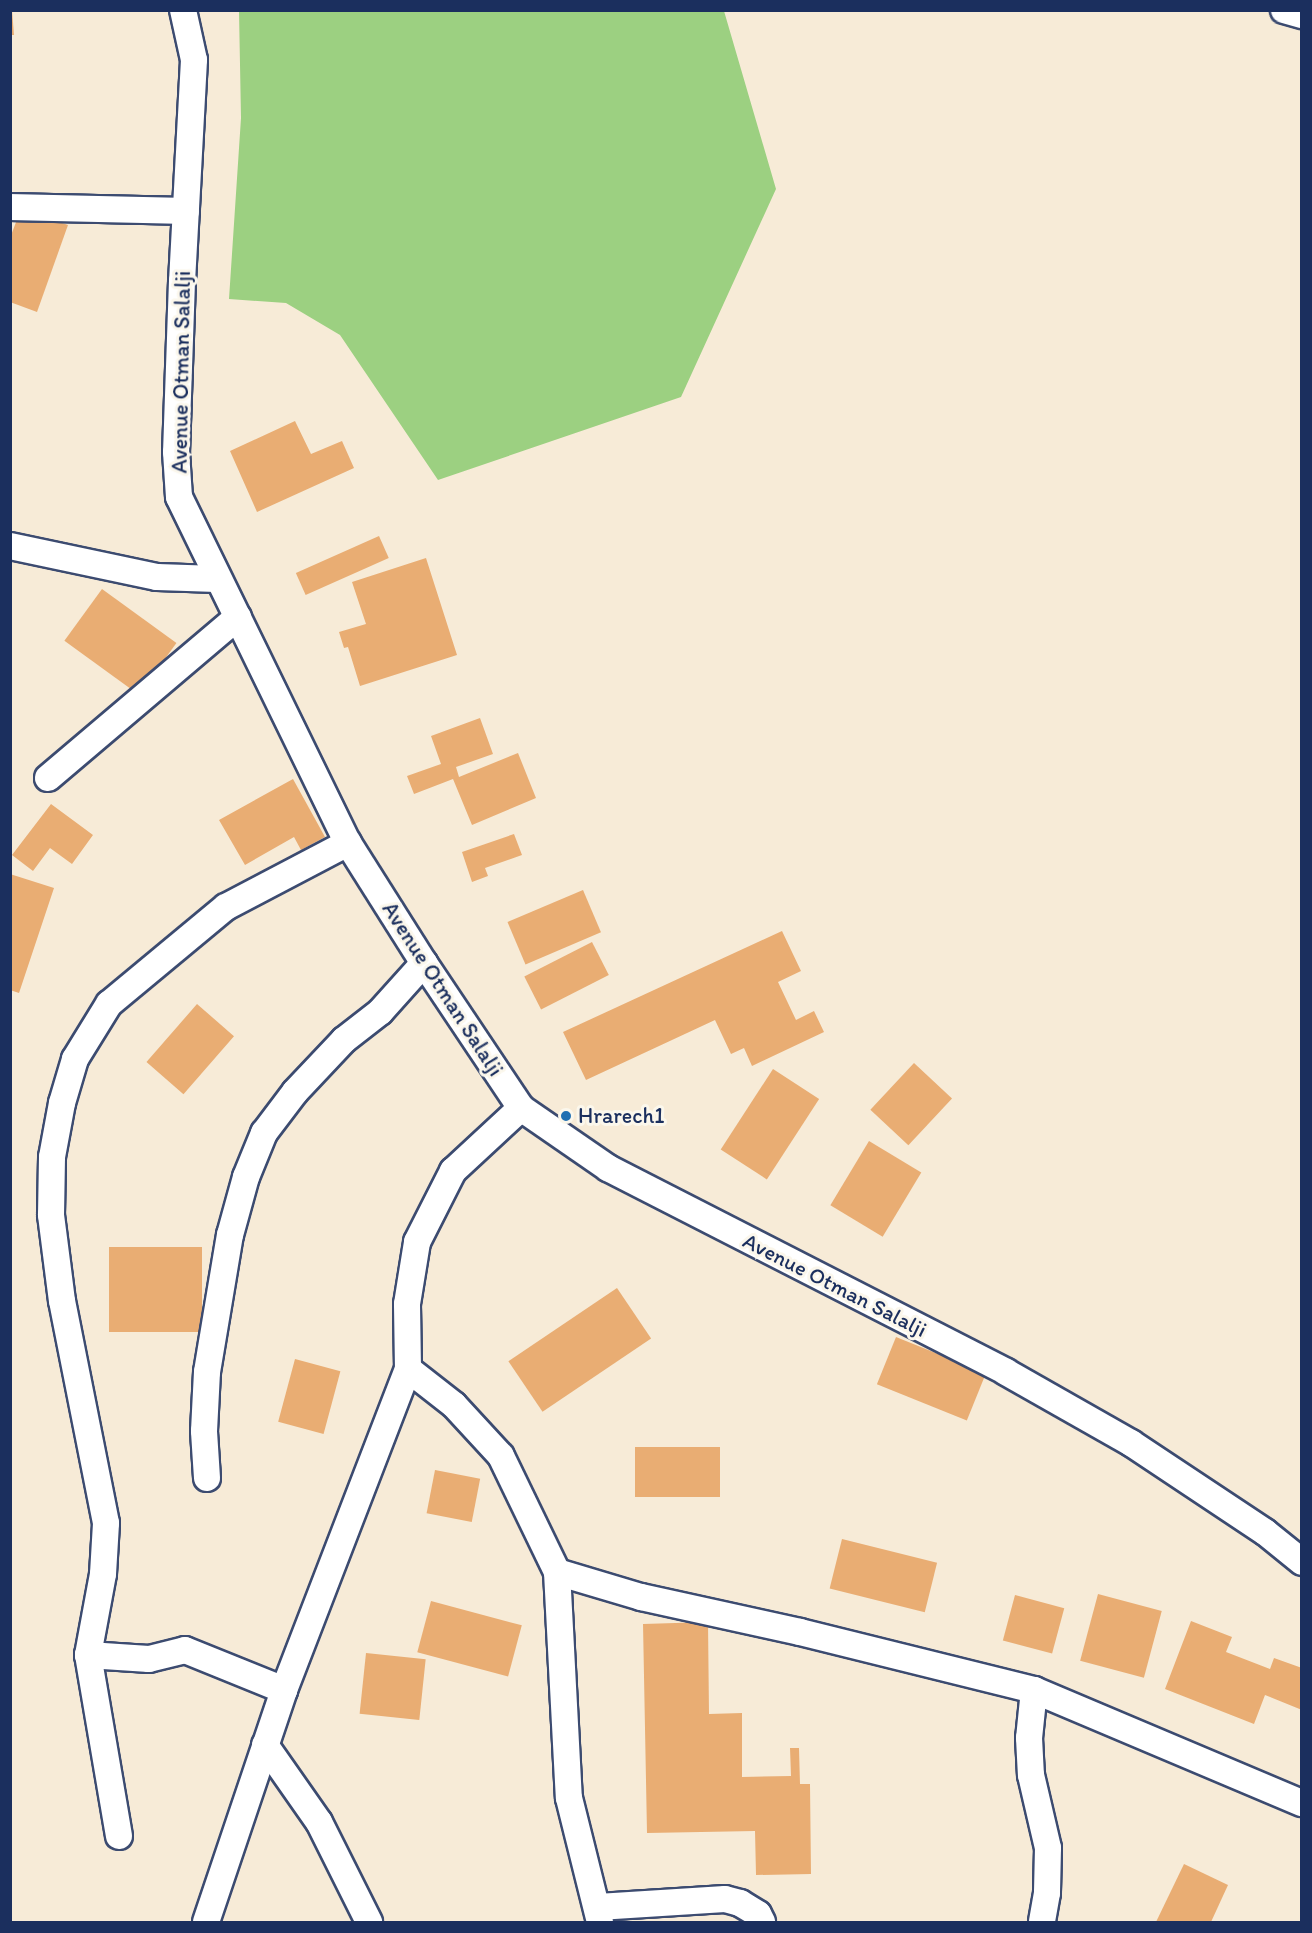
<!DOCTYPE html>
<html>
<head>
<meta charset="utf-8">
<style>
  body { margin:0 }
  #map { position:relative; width:1312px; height:1933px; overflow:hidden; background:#f7ebd7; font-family:Itim,sans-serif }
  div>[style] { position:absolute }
  .green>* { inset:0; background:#9cd081 }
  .building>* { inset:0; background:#e9ad73; transform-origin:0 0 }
  .roads { filter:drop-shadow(2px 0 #3c4b70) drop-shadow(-2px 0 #3c4b70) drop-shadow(0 2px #3c4b70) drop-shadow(0 -2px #3c4b70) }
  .street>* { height:26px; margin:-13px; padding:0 13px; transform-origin:13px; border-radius:13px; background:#fff }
  .dots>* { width:16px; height:16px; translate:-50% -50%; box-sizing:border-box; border:3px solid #fbf7ec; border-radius:50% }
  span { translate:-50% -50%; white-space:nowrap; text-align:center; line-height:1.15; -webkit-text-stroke:6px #fbf7ec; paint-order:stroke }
  .street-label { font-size:22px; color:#1b2f5e }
  .poi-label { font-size:22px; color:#1b2f5e }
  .left { translate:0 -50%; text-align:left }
  .frame { position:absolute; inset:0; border:12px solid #1b2f5e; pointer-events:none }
</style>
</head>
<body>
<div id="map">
  <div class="green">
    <div style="clip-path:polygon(239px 11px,724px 11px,776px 189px,681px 397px,438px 480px,340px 335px,286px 303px,229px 299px,241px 118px)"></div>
  </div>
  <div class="building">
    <div style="clip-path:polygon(10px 10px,12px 10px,14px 35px,10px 35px)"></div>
    <div style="clip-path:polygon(21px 209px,68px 225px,37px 312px,10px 302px,10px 238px)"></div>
    <div style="clip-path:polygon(295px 421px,311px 454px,342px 441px,354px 468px,257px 512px,230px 451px)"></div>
    <div style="left:379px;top:536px;width:24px;height:91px;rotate:66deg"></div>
    <div style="clip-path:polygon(426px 558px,457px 655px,360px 686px,348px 647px,344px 648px,339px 632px,366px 624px,352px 582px)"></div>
    <div style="left:102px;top:589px;width:92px;height:64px;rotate:36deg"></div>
    <div style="clip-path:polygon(480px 718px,493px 754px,456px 767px,459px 777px,518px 753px,536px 798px,472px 825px,453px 779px,414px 794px,407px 776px,441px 764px,431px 736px)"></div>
    <div style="clip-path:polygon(293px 779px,325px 837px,301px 850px,294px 837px,245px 865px,219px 820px)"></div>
    <div style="clip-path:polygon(51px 804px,93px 835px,72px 864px,50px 848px,33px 871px,12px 855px)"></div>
    <div style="clip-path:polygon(514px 834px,522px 855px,485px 868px,488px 876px,472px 882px,462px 852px)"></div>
    <div style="clip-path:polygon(10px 874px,54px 888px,19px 993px,10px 990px)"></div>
    <div style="left:583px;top:890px;width:46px;height:82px;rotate:67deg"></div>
    <div style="clip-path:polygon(782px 931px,801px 971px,778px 982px,796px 1020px,814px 1011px,824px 1032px,752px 1066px,744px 1048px,731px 1054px,715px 1020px,586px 1080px,563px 1032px)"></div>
    <div style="left:592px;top:942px;width:37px;height:76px;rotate:63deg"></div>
    <div style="left:197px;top:1004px;width:49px;height:77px;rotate:41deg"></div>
    <div style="left:914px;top:1063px;width:52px;height:64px;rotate:43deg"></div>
    <div style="left:773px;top:1069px;width:55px;height:96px;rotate:33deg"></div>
    <div style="left:869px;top:1141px;width:61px;height:75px;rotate:31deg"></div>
    <div style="left:202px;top:1247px;width:85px;height:93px;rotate:90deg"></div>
    <div style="left:617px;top:1288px;width:61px;height:131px;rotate:56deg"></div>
    <div style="left:896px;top:1337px;width:97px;height:51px;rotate:22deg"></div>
    <div style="left:295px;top:1359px;width:47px;height:65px;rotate:15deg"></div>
    <div style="left:635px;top:1447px;width:85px;height:50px"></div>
    <div style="left:435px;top:1470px;width:46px;height:44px;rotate:11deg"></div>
    <div style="left:842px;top:1539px;width:98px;height:51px;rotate:14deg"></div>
    <div style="left:1098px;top:1594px;width:66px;height:69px;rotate:15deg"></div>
    <div style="left:1015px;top:1595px;width:51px;height:47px;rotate:15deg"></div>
    <div style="left:431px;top:1601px;width:94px;height:53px;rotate:15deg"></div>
    <div style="clip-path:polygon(1191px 1621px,1232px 1637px,1226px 1652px,1270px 1669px,1274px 1658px,1302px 1668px,1302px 1710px,1265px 1695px,1254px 1724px,1165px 1689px)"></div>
    <div style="clip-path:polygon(708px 1622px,709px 1714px,742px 1713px,742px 1777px,791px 1776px,790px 1748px,799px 1748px,800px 1784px,810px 1784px,811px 1874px,756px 1875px,755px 1831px,647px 1833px,643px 1624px)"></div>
    <div style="left:366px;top:1653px;width:60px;height:61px;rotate:6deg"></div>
    <div style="clip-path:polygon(1184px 1864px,1228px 1885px,1211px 1922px,1156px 1922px)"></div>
  </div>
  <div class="roads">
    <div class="street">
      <div style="left:183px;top:10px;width:51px;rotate:77.6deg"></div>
      <div style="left:194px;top:60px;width:221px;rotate:93.1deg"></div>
      <div style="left:182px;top:281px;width:171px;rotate:92deg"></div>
      <div style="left:176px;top:452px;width:45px;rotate:86.2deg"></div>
      <div style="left:179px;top:497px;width:385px;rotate:64deg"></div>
      <div style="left:348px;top:843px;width:142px;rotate:57.7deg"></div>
      <div style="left:424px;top:963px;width:174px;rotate:56.2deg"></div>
      <div style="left:521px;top:1108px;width:106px;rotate:34.6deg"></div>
      <div style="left:608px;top:1168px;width:447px;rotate:27.1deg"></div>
      <div style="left:1006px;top:1372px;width:144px;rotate:29.6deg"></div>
      <div style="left:1131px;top:1443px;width:161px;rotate:33.6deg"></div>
      <div style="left:1265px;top:1532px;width:48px;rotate:39deg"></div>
      <div style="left:1284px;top:10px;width:19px;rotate:16deg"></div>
      <div style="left:10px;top:207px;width:176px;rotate:1.3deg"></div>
      <div style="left:10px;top:546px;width:150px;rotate:11.9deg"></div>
      <div style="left:157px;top:577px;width:60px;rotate:1.9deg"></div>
      <div style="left:48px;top:778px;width:249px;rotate:-40.3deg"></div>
      <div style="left:408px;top:1369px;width:58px;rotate:38deg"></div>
      <div style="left:454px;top:1405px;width:69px;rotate:47.3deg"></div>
      <div style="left:501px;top:1456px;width:129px;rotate:64.2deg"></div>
      <div style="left:557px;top:1572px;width:226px;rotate:87deg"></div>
      <div style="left:569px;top:1798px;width:128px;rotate:76deg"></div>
      <div style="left:207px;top:1478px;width:47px;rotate:-93.7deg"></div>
      <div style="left:204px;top:1431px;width:59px;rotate:-87.1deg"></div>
      <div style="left:207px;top:1372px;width:139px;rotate:-80.5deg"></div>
      <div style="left:230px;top:1235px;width:60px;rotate:-74.6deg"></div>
      <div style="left:246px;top:1177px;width:48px;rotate:-67.8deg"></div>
      <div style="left:264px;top:1133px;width:51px;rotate:-52.9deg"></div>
      <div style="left:295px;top:1092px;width:71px;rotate:-46.7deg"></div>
      <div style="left:344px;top:1040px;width:46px;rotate:-37.9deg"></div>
      <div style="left:380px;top:1012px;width:66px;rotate:-48.1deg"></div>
      <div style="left:557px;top:1572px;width:88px;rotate:16.6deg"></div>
      <div style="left:641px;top:1597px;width:163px;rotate:12.4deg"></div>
      <div style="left:800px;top:1632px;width:241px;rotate:13.9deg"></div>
      <div style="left:1034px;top:1690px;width:291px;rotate:22.9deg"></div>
      <div style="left:88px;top:1655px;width:61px;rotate:3.8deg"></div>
      <div style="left:149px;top:1659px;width:37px;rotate:-14deg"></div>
      <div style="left:185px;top:1650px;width:107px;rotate:22deg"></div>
      <div style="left:1034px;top:1690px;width:48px;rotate:95.9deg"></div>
      <div style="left:1029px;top:1738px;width:37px;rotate:87deg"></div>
      <div style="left:1031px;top:1775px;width:75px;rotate:76.9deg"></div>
      <div style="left:1048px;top:1848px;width:45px;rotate:91.3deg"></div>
      <div style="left:1047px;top:1893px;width:29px;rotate:100deg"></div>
      <div style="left:265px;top:1745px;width:94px;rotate:55deg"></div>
      <div style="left:319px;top:1822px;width:112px;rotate:63.4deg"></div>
      <div style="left:119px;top:1836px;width:184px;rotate:-99.7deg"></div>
      <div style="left:88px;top:1655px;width:82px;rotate:-79.5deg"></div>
      <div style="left:103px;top:1574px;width:51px;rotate:-86.6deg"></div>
      <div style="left:106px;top:1523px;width:226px;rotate:-101.2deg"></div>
      <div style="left:62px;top:1301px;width:87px;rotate:-97.3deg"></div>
      <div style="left:51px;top:1215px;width:58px;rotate:-89deg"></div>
      <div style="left:52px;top:1157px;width:55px;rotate:-79.5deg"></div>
      <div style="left:62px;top:1103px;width:46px;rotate:-73.5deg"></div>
      <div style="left:75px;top:1059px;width:65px;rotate:-58.3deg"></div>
      <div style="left:109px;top:1004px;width:152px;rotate:-39.7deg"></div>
      <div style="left:226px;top:907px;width:138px;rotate:-27.7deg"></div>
      <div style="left:598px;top:1907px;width:127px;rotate:-3.6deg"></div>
      <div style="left:725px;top:1899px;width:16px;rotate:15deg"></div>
      <div style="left:740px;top:1903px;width:21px;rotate:31deg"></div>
      <div style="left:758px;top:1914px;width:9px;rotate:63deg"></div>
      <div style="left:206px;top:1922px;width:245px;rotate:-71.4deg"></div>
      <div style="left:284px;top:1690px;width:344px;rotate:-68.9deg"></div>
      <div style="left:408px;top:1369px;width:65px;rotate:-90.9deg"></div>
      <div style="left:407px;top:1304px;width:63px;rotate:-80.8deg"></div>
      <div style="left:417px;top:1242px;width:80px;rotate:-63.1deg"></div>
      <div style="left:453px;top:1171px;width:93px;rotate:-42.8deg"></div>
    </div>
  </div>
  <div class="dots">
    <div style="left:566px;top:1116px;background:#1f6fb2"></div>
  </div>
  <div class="street-label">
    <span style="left:181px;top:372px;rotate:-89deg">Avenue Otman Salalji</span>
    <span style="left:443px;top:989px;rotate:57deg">Avenue Otman Salalji</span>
    <span style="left:835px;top:1285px;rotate:27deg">Avenue Otman Salalji</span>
  </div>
  <div class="poi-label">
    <span class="left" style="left:578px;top:1116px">Hrarech1</span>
  </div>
  <div class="frame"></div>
</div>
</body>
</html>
